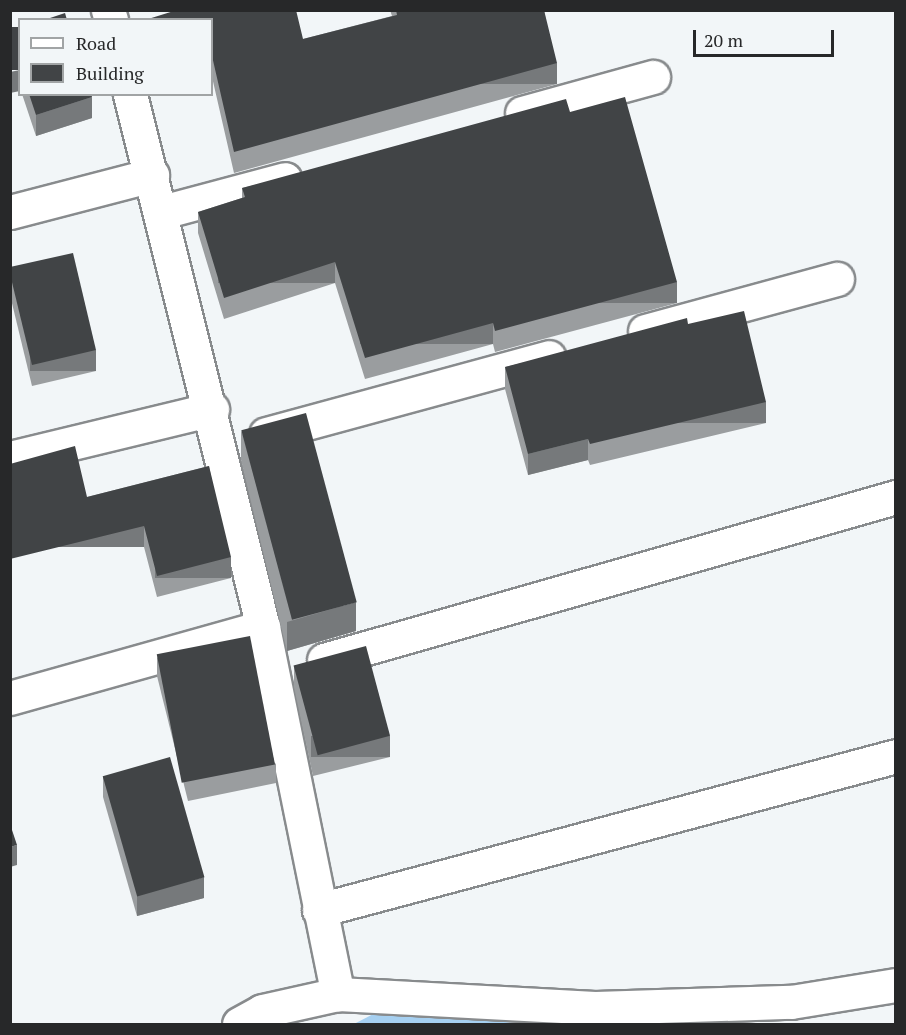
<!DOCTYPE html>
<html>
<head>
<meta charset="utf-8">
<style>
  body { margin:0 }
  #map { position:relative; width:906px; height:1035px; overflow:hidden; background:#f2f6f8; font-family:"PT Serif",serif }
  div>[style] { position:absolute }
  .water>* { inset:0; background:#a6d0f1 }
  .roads { filter:drop-shadow(2px 0 #888b8d) drop-shadow(-2px 0 #888b8d) drop-shadow(0 2px #888b8d) drop-shadow(0 -2px #888b8d) }
  .street>* { height:33px; margin:-16.5px; padding:0 16.5px; transform-origin:16.5px; border-radius:16.5px; background:#fff }
  .secondary>* { height:33px; margin:-16.5px; padding:0 16.5px; transform-origin:16.5px; border-radius:16.5px; background:#fff }
  .wall>* { inset:0; background:#9a9d9f }
  .shaded-wall>* { inset:0; background:#76797b; transform-origin:0 0 }
  .building>* { inset:0; background:#414446; transform-origin:0 0 }
  span { translate:-50% -50%; white-space:nowrap; text-align:center; line-height:1.15; -webkit-text-stroke:6px #f2f6f8; paint-order:stroke }
  .frame { position:absolute; inset:0; border:12px solid #272829; pointer-events:none }
  .legend { position:absolute; left:18px; top:18px; width:195px; height:78px; box-sizing:border-box; background:#f2f6f8; border:2px solid #a1a4a5; margin:0; padding:8px 10px; list-style:none; font-size:18px; color:#272829 }
  .legend li { display:flex; align-items:center; gap:12px; height:30px }
  .legend b { width:30px; border:2px solid #a1a4a5 }
  .scale { position:absolute; left:693px; top:30px; width:141px; height:27px; box-sizing:border-box; border:3px solid #272829; border-top:0; padding-left:8px; font-size:18px; line-height:21px; white-space:nowrap; color:#272829; -webkit-text-stroke:4px #f2f6f8; paint-order:stroke }
</style>
</head>
<body>
<div id="map">
  <div class="water">
    <div style="clip-path:polygon(383px 1009px,524px 1024px,354px 1024px)"></div>
  </div>
  <div class="roads">
    <div class="street">
      <div style="left:108px;top:10px;width:10px;rotate:73deg"></div>
      <div style="left:130px;top:94px;width:549px;rotate:75.99deg"></div>
      <div style="left:263px;top:627px;width:375px;rotate:78.5deg"></div>
      <div style="left:522px;top:113px;width:136px;rotate:-15.4deg"></div>
      <div style="left:10px;top:212px;width:147px;rotate:-14.6deg"></div>
      <div style="left:162px;top:212px;width:127px;rotate:-15deg"></div>
      <div style="left:645px;top:331px;width:199px;rotate:-15.2deg"></div>
      <div style="left:266px;top:434px;width:293px;rotate:-15.2deg"></div>
      <div style="left:10px;top:458px;width:208px;rotate:-13.6deg"></div>
      <div style="left:324px;top:660px;width:595px;rotate:-15.91deg"></div>
      <div style="left:10px;top:698px;width:263px;rotate:-15.7deg"></div>
      <div style="left:319px;top:910px;width:597px;rotate:-14.94deg"></div>
    </div>
    <div class="secondary">
      <div style="left:239px;top:1024px;width:26px;rotate:-29deg"></div>
      <div style="left:262px;top:1011px;width:78px;rotate:-12.6deg"></div>
      <div style="left:338px;top:994px;width:257px;rotate:3.1deg"></div>
      <div style="left:595px;top:1008px;width:196px;rotate:-1.8deg"></div>
      <div style="left:791px;top:1002px;width:106px;rotate:-9.2deg"></div>
    </div>
  </div>
  <div class="wall">
    <div style="clip-path:polygon(390px 10px,544px 10px,557px 84px,234px 173px,212px 77px,212px 20px,303px 39px,392px 16px)"></div>
    <div style="clip-path:polygon(22px 94px,91px 94px,92px 118px,36px 136px)"></div>
    <div style="clip-path:polygon(570px 112px,677px 303px,495px 352px,493px 344px,365px 379px,335px 283px,224px 319px,198px 233px,198px 212px,242px 198px,242px 188px)"></div>
    <div style="clip-path:polygon(10px 267px,96px 371px,32px 386px,10px 295px)"></div>
    <div style="clip-path:polygon(688px 324px,766px 423px,590px 465px,588px 460px,528px 475px,505px 389px,505px 367px)"></div>
    <div style="clip-path:polygon(241px 431px,356px 631px,287px 651px,241px 460px)"></div>
    <div style="clip-path:polygon(209px 466px,231px 578px,157px 597px,144px 547px,87px 497px)"></div>
    <div style="clip-path:polygon(157px 657px,276px 764px,276px 783px,188px 801px,157px 676px)"></div>
    <div style="clip-path:polygon(294px 666px,390px 757px,313px 776px,294px 687px)"></div>
    <div style="clip-path:polygon(103px 776px,204px 898px,137px 916px,103px 797px)"></div>
  </div>
  <div class="shaded-wall">
    <div style="left:557px;top:63px;width:21px;height:335px;rotate:90deg"></div>
    <div style="clip-path:polygon(20px 70px,20px 91px,10px 93px,10px 72px)"></div>
    <div style="clip-path:polygon(92px 97px,92px 118px,36px 136px,36px 115px)"></div>
    <div style="left:335px;top:262px;width:21px;height:117px;rotate:90deg"></div>
    <div style="left:677px;top:282px;width:21px;height:188px;rotate:90deg"></div>
    <div style="left:493px;top:323px;width:21px;height:133px;rotate:90deg"></div>
    <div style="left:96px;top:350px;width:21px;height:66px;rotate:90deg"></div>
    <div style="left:766px;top:402px;width:21px;height:181px;rotate:90deg"></div>
    <div style="clip-path:polygon(588px 439px,588px 460px,528px 475px,528px 454px)"></div>
    <div style="left:144px;top:526px;width:21px;height:138px;rotate:90deg"></div>
    <div style="left:231px;top:557px;width:21px;height:76px;rotate:90deg"></div>
    <div style="clip-path:polygon(356px 602px,356px 631px,287px 651px,287px 622px)"></div>
    <div style="left:390px;top:736px;width:21px;height:79px;rotate:90deg"></div>
    <div style="clip-path:polygon(17px 845px,17px 865px,10px 867px,10px 847px)"></div>
    <div style="clip-path:polygon(204px 877px,204px 898px,137px 916px,137px 895px)"></div>
  </div>
  <div class="building">
    <div style="clip-path:polygon(177px 10px,296px 10px,303px 39px,397px 15px,396px 10px,544px 10px,557px 63px,234px 152px,212px 56px,212px 20px,145px 20px)"></div>
    <div style="clip-path:polygon(65px 13px,67px 20px,44px 20px)"></div>
    <div style="left:20px;top:27px;width:43px;height:10px;rotate:90deg"></div>
    <div style="clip-path:polygon(29px 94px,91px 94px,92px 97px,36px 115px)"></div>
    <div style="clip-path:polygon(625px 97px,677px 282px,495px 331px,493px 323px,365px 358px,335px 262px,224px 298px,198px 212px,245px 197px,242px 188px,566px 99px,570px 112px)"></div>
    <div style="clip-path:polygon(73px 253px,96px 350px,32px 365px,10px 274px,10px 267px)"></div>
    <div style="clip-path:polygon(744px 311px,766px 402px,590px 444px,588px 439px,528px 454px,505px 367px,687px 318px,688px 324px)"></div>
    <div style="left:306px;top:413px;width:196px;height:67px;rotate:75deg"></div>
    <div style="clip-path:polygon(75px 446px,87px 497px,209px 466px,231px 557px,157px 576px,144px 526px,10px 559px,10px 464px)"></div>
    <div style="left:250px;top:636px;width:131px;height:95px;rotate:79deg"></div>
    <div style="left:366px;top:646px;width:93px;height:75px;rotate:75deg"></div>
    <div style="left:170px;top:757px;width:125px;height:70px;rotate:74deg"></div>
    <div style="clip-path:polygon(10px 824px,17px 845px,10px 847px)"></div>
  </div>
  <div class="frame"></div>
  <ul class="legend">
  <li><b style="height:8px;background:#fff"></b>Road</li>
  <li><b style="height:16px;background:#414446"></b>Building</li>
  </ul>
  <div class="scale">20 m</div>
</div>
</body>
</html>
